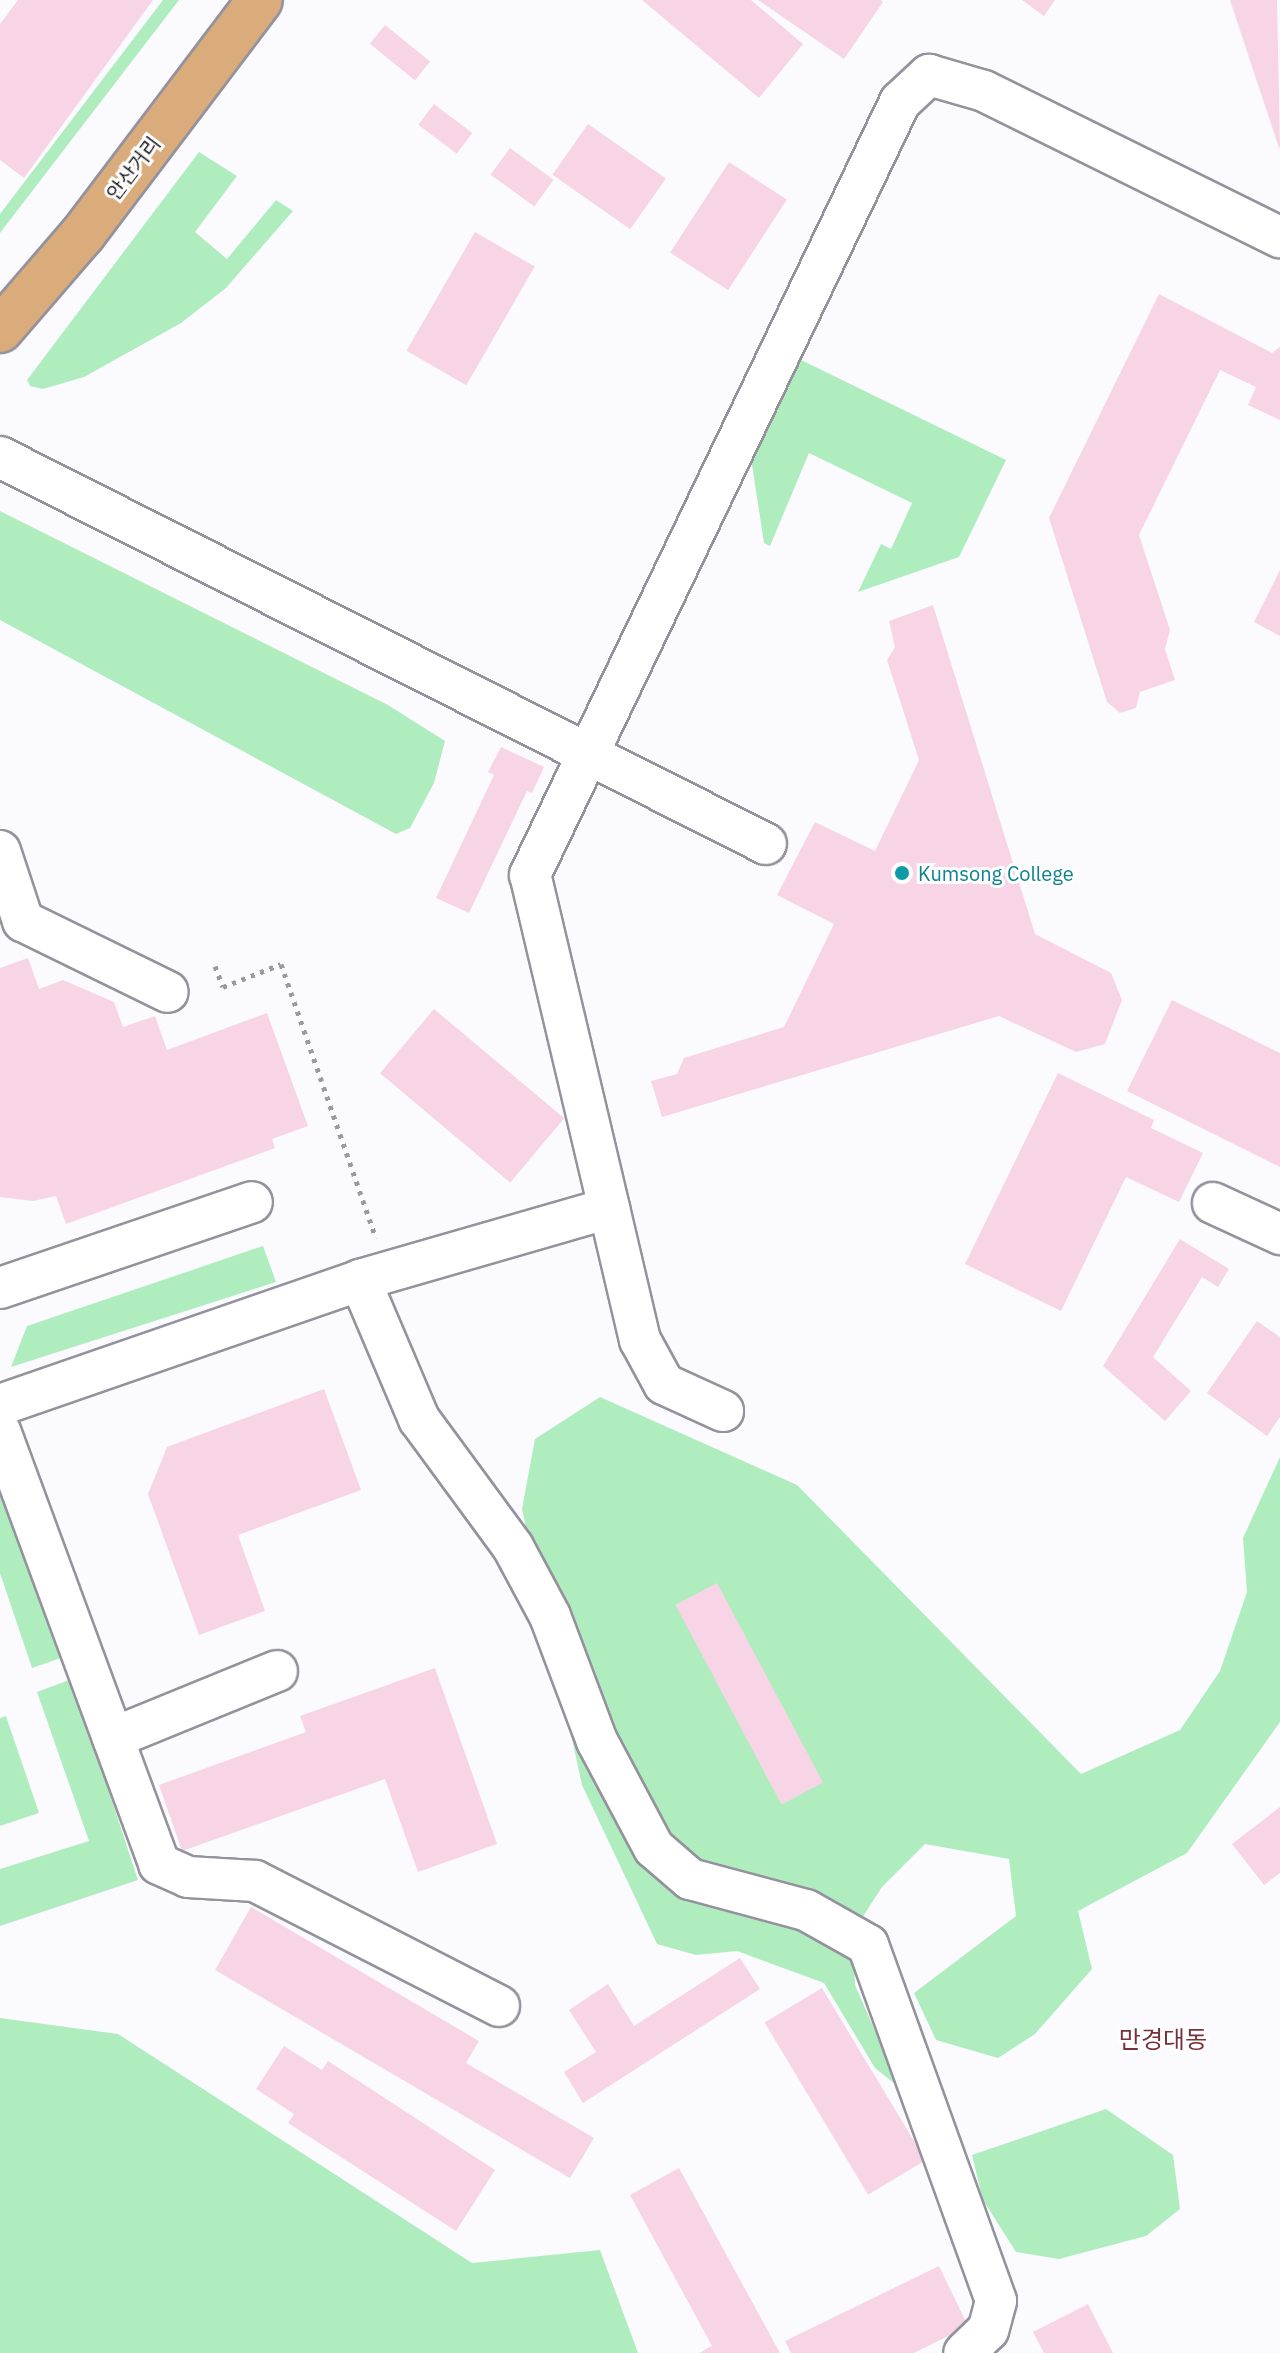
<!DOCTYPE html>
<html>
<head>
<meta charset="utf-8">
<style>
  body { margin:0 }
  #map { position:relative; width:1280px; height:2353px; overflow:hidden; background:#fafaff; font-family:"IBM Plex Sans","Noto Sans KR",sans-serif }
  div>[style] { position:absolute }
  .green>* { inset:0; background:#b0edbe }
  .building>* { inset:0; background:#f7d5e6; transform-origin:0 0 }
  .path>* { height:5px; margin-top:-2.5px; transform-origin:0; background:repeating-linear-gradient(90deg,#99999e 0 4px,transparent 0 10px) }
  .roads { filter:drop-shadow(2px 0 #93929d) drop-shadow(-2px 0 #93929d) drop-shadow(0 2px #93929d) drop-shadow(0 -2px #93929d) }
  .minor>* { height:40px; margin:-20px; padding:0 20px; transform-origin:20px; border-radius:20px; background:#fff }
  .major>* { height:44px; margin:-22px; padding:0 22px; transform-origin:22px; border-radius:22px; background:#daab7b }
  .dots>* { width:22px; height:22px; translate:-50% -50%; box-sizing:border-box; border:4px solid #fff; border-radius:50% }
  span { translate:-50% -50%; white-space:nowrap; text-align:center; line-height:1.15; -webkit-text-stroke:6px #fff; paint-order:stroke }
  .street-label { font-size:20px; color:#222226 }
  .culture-label { font-size:20px; color:#0d838f }
  .left { translate:0 -50%; text-align:left }
  .quarter-label { font-size:24px; color:#783138 }
</style>
</head>
<body>
<div id="map">
  <div class="green">
    <div style="clip-path:polygon(163px 0,179px 0,0 233px,0 214px)"></div>
    <div style="clip-path:polygon(199px 152px,237px 176px,195px 232px,227px 259px,276px 200px,293px 211px,226px 288px,181px 323px,84px 377px,43px 389px,30px 386px,27px 380px)"></div>
    <div style="clip-path:polygon(793px 356px,1006px 460px,959px 557px,858px 592px,881px 544px,891px 549px,912px 503px,809px 453px,770px 546px,764px 543px,749px 445px)"></div>
    <div style="clip-path:polygon(0 511px,388px 705px,445px 741px,434px 783px,410px 828px,396px 834px,0 620px)"></div>
    <div style="clip-path:polygon(263px 1246px,276px 1282px,11px 1367px,27px 1326px)"></div>
    <div style="clip-path:polygon(600px 1397px,797px 1485px,1081px 1774px,1180px 1730px,1220px 1671px,1247px 1592px,1243px 1538px,1280px 1457px,1280px 1722px,1187px 1853px,1078px 1911px,1092px 1969px,1035px 2034px,998px 2058px,936px 2040px,914px 1993px,1016px 1916px,1009px 1859px,925px 1844px,882px 1887px,853px 1932px,855px 1985px,900px 2088px,875px 2068px,824px 1983px,737px 1951px,696px 1955px,657px 1944px,582px 1785px,522px 1509px,535px 1439px)"></div>
    <div style="clip-path:polygon(0 1471px,64px 1657px,32px 1668px,0 1573px)"></div>
    <div style="clip-path:polygon(72px 1679px,138px 1880px,0 1926px,0 1869px,89px 1841px,37px 1692px)"></div>
    <div style="clip-path:polygon(6px 1716px,39px 1813px,0 1826px,0 1718px)"></div>
    <div style="clip-path:polygon(0 2018px,118px 2034px,472px 2263px,600px 2250px,638px 2353px,0 2353px)"></div>
    <div style="clip-path:polygon(1106px 2109px,1173px 2155px,1180px 2209px,1146px 2236px,1059px 2259px,1016px 2252px,983px 2200px,972px 2155px)"></div>
  </div>
  <div class="building">
    <div style="clip-path:polygon(18px 0,153px 0,24px 178px,0 160px,0 24px)"></div>
    <div style="clip-path:polygon(642px 0,751px 0,803px 44px,759px 98px)"></div>
    <div style="clip-path:polygon(758px 0,881px 0,883px 2px,844px 59px)"></div>
    <div style="clip-path:polygon(1022px 0,1055px 0,1044px 16px)"></div>
    <div style="clip-path:polygon(1230px 0,1277px 0,1280px 147px,1279px 148px)"></div>
    <div style="left:385px;top:25px;width:58px;height:24px;rotate:39deg"></div>
    <div style="left:434px;top:104px;width:48px;height:26px;rotate:37deg"></div>
    <div style="left:588px;top:124px;width:95px;height:62px;rotate:35deg"></div>
    <div style="left:510px;top:148px;width:54px;height:33px;rotate:36deg"></div>
    <div style="left:729px;top:162px;width:69px;height:108px;rotate:33deg"></div>
    <div style="left:475px;top:232px;width:69px;height:137px;rotate:30deg"></div>
    <div style="clip-path:polygon(1159px 294px,1272px 353px,1280px 347px,1280px 420px,1248px 405px,1256px 387px,1220px 370px,1139px 535px,1170px 630px,1165px 649px,1175px 680px,1140px 692px,1136px 708px,1120px 713px,1107px 702px,1049px 518px)"></div>
    <div style="clip-path:polygon(1280px 570px,1280px 636px,1254px 622px)"></div>
    <div style="clip-path:polygon(933px 605px,1035px 934px,1111px 973px,1122px 1000px,1105px 1044px,1076px 1052px,999px 1016px,662px 1117px,651px 1081px,677px 1074px,684px 1058px,784px 1027px,834px 924px,777px 895px,815px 822px,875px 851px,919px 760px,887px 660px,895px 647px,889px 621px)"></div>
    <div style="clip-path:polygon(501px 747px,544px 767px,532px 793px,527px 791px,469px 913px,436px 898px,494px 775px,488px 772px)"></div>
    <div style="clip-path:polygon(28px 958px,39px 989px,63px 980px,114px 1002px,123px 1027px,155px 1016px,167px 1050px,267px 1013px,308px 1126px,272px 1139px,275px 1148px,66px 1224px,56px 1196px,33px 1201px,0 1197px,0 968px)"></div>
    <div style="clip-path:polygon(1172px 1000px,1280px 1053px,1280px 1167px,1127px 1091px)"></div>
    <div style="left:434px;top:1009px;width:170px;height:84px;rotate:40deg"></div>
    <div style="clip-path:polygon(1058px 1073px,1154px 1120px,1151px 1128px,1203px 1153px,1179px 1202px,1126px 1177px,1061px 1311px,965px 1264px)"></div>
    <div style="clip-path:polygon(1180px 1239px,1229px 1269px,1218px 1287px,1202px 1277px,1153px 1357px,1191px 1391px,1165px 1421px,1103px 1366px)"></div>
    <div style="clip-path:polygon(1257px 1321px,1280px 1337px,1280px 1417px,1267px 1436px,1207px 1393px)"></div>
    <div style="clip-path:polygon(324px 1389px,361px 1490px,238px 1535px,265px 1611px,199px 1635px,148px 1494px,167px 1447px)"></div>
    <div style="left:717px;top:1583px;width:226px;height:47px;rotate:62deg"></div>
    <div style="clip-path:polygon(435px 1668px,497px 1844px,418px 1872px,385px 1779px,182px 1851px,159px 1785px,306px 1732px,300px 1716px)"></div>
    <div style="clip-path:polygon(1280px 1807px,1280px 1873px,1264px 1885px,1232px 1844px)"></div>
    <div style="clip-path:polygon(251px 1907px,479px 2041px,466px 2063px,594px 2138px,570px 2178px,215px 1970px)"></div>
    <div style="clip-path:polygon(740px 1958px,760px 1989px,583px 2103px,564px 2072px,596px 2052px,569px 2010px,608px 1984px,634px 2026px)"></div>
    <div style="left:822px;top:1988px;width:201px;height:67px;rotate:59deg"></div>
    <div style="clip-path:polygon(284px 2046px,322px 2070px,328px 2061px,495px 2170px,456px 2231px,288px 2123px,294px 2114px,256px 2089px)"></div>
    <div style="clip-path:polygon(679px 2168px,780px 2353px,699px 2353px,712px 2346px,630px 2195px)"></div>
    <div style="clip-path:polygon(939px 2266px,968px 2326px,914px 2353px,791px 2353px,785px 2341px)"></div>
    <div style="clip-path:polygon(1088px 2304px,1113px 2353px,1044px 2353px,1033px 2332px)"></div>
  </div>
  <div class="path">
    <div style="left:215px;top:966px;width:22px;rotate:69deg"></div>
    <div style="left:223px;top:987px;width:62px;rotate:-21.6deg"></div>
    <div style="left:281px;top:964px;width:290px;rotate:70.9deg"></div>
  </div>
  <div class="roads">
    <div class="minor">
      <div style="left:0;top:457px;width:858px;rotate:26.8deg"></div>
      <div style="left:0;top:851px;width:74px;rotate:71.8deg"></div>
      <div style="left:23px;top:921px;width:161px;rotate:26.1deg"></div>
      <div style="left:1213px;top:1203px;width:74px;rotate:24.8deg"></div>
      <div style="left:609px;top:1208px;width:136px;rotate:76.8deg"></div>
      <div style="left:640px;top:1340px;width:50px;rotate:61.4deg"></div>
      <div style="left:664px;top:1384px;width:65px;rotate:24.6deg"></div>
      <div style="left:360px;top:1280px;width:151px;rotate:67deg"></div>
      <div style="left:419px;top:1419px;width:159px;rotate:53.7deg"></div>
      <div style="left:513px;top:1547px;width:78px;rotate:61.8deg"></div>
      <div style="left:550px;top:1616px;width:134px;rotate:69.4deg"></div>
      <div style="left:597px;top:1741px;width:121px;rotate:62deg"></div>
      <div style="left:654px;top:1848px;width:48px;rotate:40.7deg"></div>
      <div style="left:690px;top:1879px;width:120px;rotate:15deg"></div>
      <div style="left:806px;top:1910px;width:71px;rotate:29.4deg"></div>
      <div style="left:868px;top:1945px;width:378px;rotate:70.2deg"></div>
      <div style="left:996px;top:2301px;width:30px;rotate:105deg"></div>
      <div style="left:988px;top:2330px;width:33px;rotate:136deg"></div>
      <div style="left:0;top:1288px;width:266px;rotate:-18.8deg"></div>
      <div style="left:0;top:1405px;width:381px;rotate:-19.1deg"></div>
      <div style="left:360px;top:1280px;width:259px;rotate:-16.1deg"></div>
      <div style="left:609px;top:1208px;width:342px;rotate:-103.3deg"></div>
      <div style="left:530px;top:875px;width:857px;rotate:-64.42deg"></div>
      <div style="left:900px;top:102px;width:40px;rotate:-43deg"></div>
      <div style="left:929px;top:75px;width:57px;rotate:16.2deg"></div>
      <div style="left:984px;top:91px;width:330px;rotate:26.3deg"></div>
      <div style="left:0;top:1431px;width:461px;rotate:69.8deg"></div>
      <div style="left:159px;top:1864px;width:32px;rotate:24deg"></div>
      <div style="left:188px;top:1877px;width:67px;rotate:3.4deg"></div>
      <div style="left:255px;top:1881px;width:274px;rotate:27.1deg"></div>
      <div style="left:113px;top:1738px;width:177px;rotate:-22.2deg"></div>
    </div>
    <div class="major">
      <div style="left:0;top:330px;width:127px;rotate:-49.2deg"></div>
      <div style="left:83px;top:234px;width:293px;rotate:-52.9deg"></div>
    </div>
  </div>
  <div class="dots">
    <div style="left:902px;top:873px;background:#0f9aa8"></div>
  </div>
  <div class="street-label">
    <span style="left:133px;top:168px;rotate:-53deg">안산거리</span>
  </div>
  <div class="culture-label">
    <span class="left" style="left:918px;top:873px">Kumsong College</span>
  </div>
  <div class="quarter-label">
    <span style="left:1163px;top:2040px">만경대동</span>
  </div>
</div>
</body>
</html>
